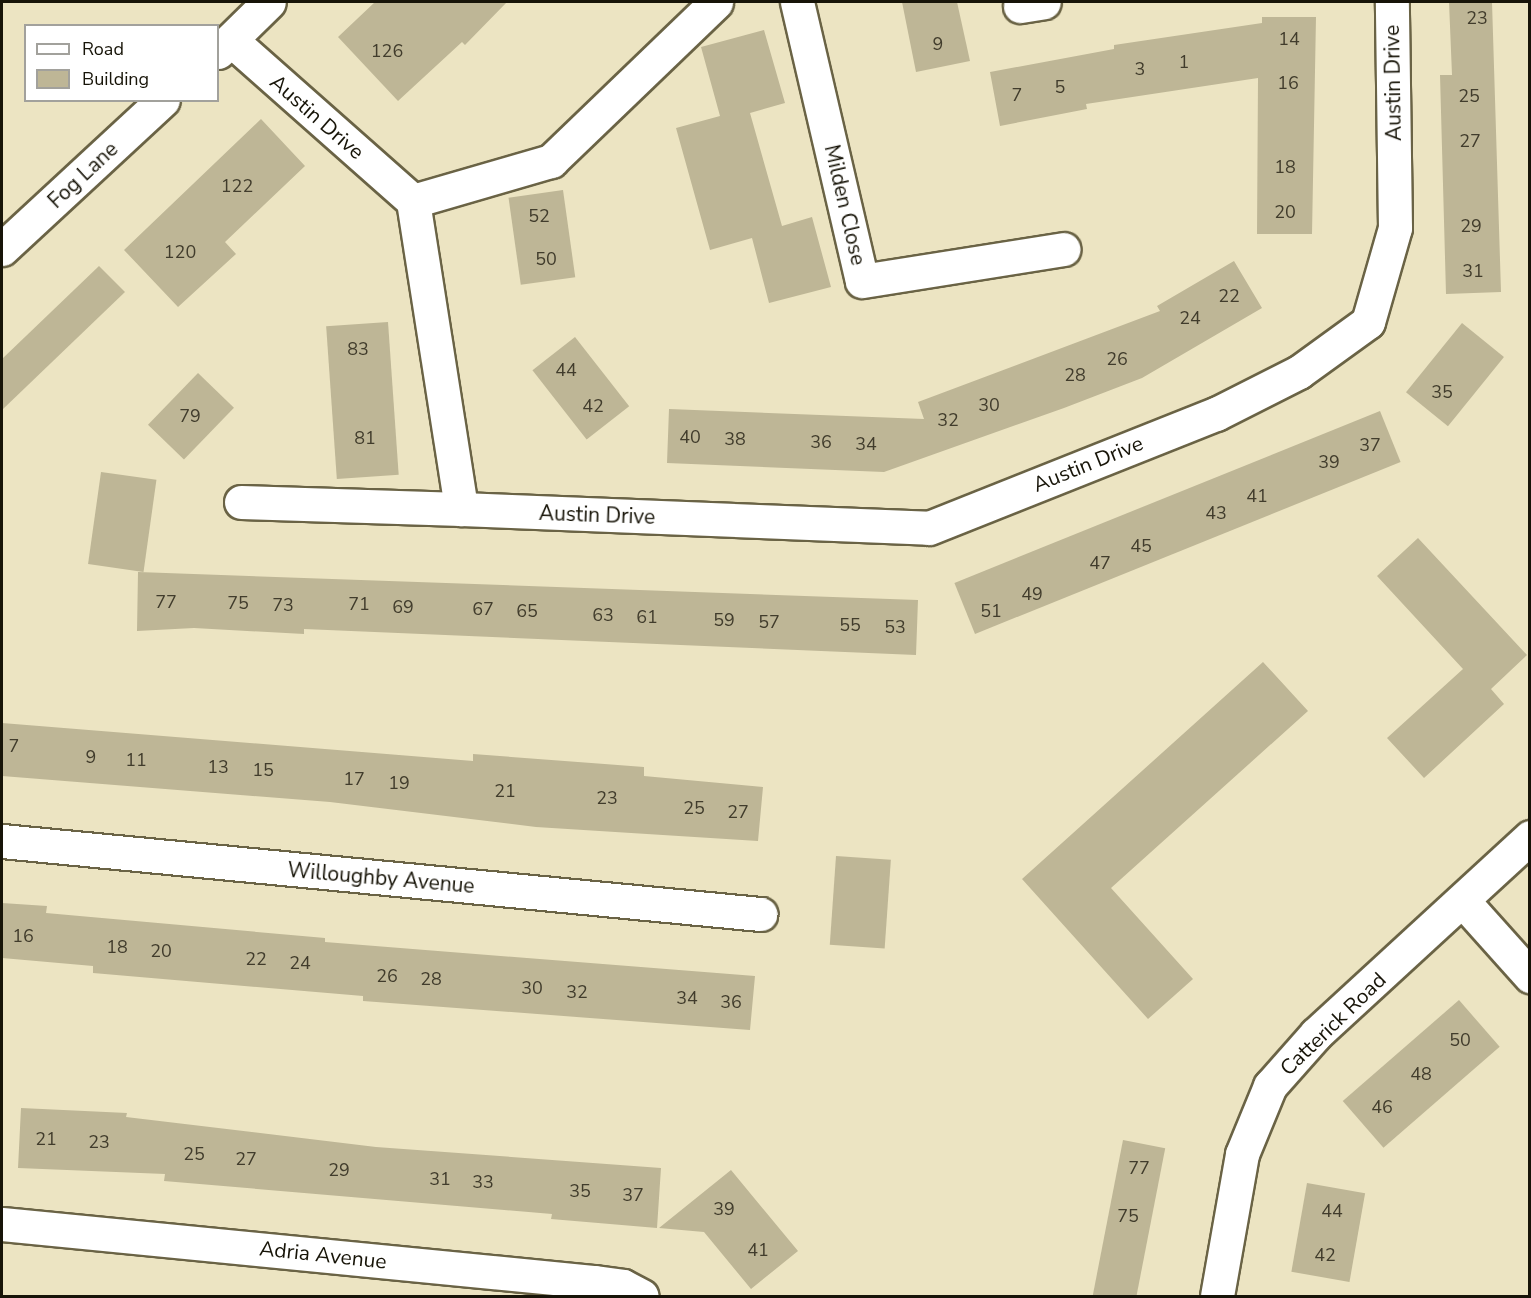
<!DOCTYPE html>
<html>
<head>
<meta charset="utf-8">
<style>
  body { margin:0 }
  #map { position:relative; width:1531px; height:1298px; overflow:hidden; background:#ece4c2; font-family:"Nunito Sans",sans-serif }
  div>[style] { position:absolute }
  .building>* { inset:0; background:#beb696; transform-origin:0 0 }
  .roads { filter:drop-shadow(2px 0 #6a6345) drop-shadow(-2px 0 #6a6345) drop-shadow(0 2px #6a6345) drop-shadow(0 -2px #6a6345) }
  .minor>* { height:33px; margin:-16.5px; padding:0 16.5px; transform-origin:16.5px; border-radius:16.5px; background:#fff }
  span { translate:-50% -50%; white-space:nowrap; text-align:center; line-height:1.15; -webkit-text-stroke:6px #fff; paint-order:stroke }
  .number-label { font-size:18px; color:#413c2c }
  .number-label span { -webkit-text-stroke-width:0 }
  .street-label { font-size:21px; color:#171408 }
  .frame { position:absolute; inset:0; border:3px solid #171408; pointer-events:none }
  .legend { position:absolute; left:24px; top:24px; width:195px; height:78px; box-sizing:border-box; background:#fff; border:2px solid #a2a19c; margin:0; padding:8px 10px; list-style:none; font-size:18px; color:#171408 }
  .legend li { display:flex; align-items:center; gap:12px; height:30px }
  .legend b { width:30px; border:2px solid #a2a19c }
</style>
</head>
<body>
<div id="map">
  <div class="building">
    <div style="clip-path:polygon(375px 2px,507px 2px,465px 45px,462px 42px,398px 101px,338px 37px)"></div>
    <div style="clip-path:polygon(902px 2px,957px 2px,970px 61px,916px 72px)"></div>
    <div style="clip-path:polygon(1449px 2px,1492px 2px,1501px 292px,1446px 294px,1440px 75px,1452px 75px)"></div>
    <div style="clip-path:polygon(1262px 17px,1316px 17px,1312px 234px,1257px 234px,1258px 78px,1086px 104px,1087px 109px,1000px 126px,990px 72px,1114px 49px,1114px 45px,1262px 23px)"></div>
    <div style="clip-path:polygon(764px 30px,785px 103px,750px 113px,782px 226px,812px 217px,831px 287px,769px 303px,752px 238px,710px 250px,676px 128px,720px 116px,701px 47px)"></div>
    <div style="clip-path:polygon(261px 119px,305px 166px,225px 242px,236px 254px,178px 307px,124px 250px)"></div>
    <div style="left:563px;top:190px;width:88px;height:55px;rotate:82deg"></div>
    <div style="clip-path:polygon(1234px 261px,1262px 308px,1142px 378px,1064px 408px,884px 472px,667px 463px,669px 409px,924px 419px,918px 402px,1160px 311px,1157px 306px)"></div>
    <div style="clip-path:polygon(99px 266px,125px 292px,2px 410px,2px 359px)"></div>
    <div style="left:388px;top:322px;width:153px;height:62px;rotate:86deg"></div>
    <div style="left:1462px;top:323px;width:54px;height:89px;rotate:39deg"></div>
    <div style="left:575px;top:337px;width:88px;height:54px;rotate:52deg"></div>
    <div style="left:198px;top:373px;width:50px;height:72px;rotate:44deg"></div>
    <div style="left:1380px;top:411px;width:55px;height:459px;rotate:68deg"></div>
    <div style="left:101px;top:472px;width:56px;height:93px;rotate:8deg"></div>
    <div style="clip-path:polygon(1418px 538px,1527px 655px,1491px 689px,1504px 704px,1424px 778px,1387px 738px,1463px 669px,1377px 576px)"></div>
    <div style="clip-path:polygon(138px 572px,918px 600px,916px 655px,304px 629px,304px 634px,194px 628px,137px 631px)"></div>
    <div style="clip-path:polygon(1263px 662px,1308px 711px,1111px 888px,1193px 979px,1148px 1019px,1022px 879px)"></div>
    <div style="clip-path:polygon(2px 723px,473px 761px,473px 754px,644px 767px,644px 776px,763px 787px,758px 841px,536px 827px,330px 802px,2px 776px)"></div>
    <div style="left:836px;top:856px;width:55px;height:89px;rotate:4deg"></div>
    <div style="clip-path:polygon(2px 903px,47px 906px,46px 913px,325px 938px,325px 942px,755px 976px,750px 1030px,363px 1001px,363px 996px,93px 973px,93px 966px,2px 958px)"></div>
    <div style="left:1459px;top:1000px;width:62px;height:154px;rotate:49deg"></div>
    <div style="clip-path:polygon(21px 1108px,127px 1113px,126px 1117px,376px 1147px,661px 1168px,657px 1228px,551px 1219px,552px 1214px,164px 1181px,165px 1174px,18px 1168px)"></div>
    <div style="left:1123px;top:1140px;width:43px;height:160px;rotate:11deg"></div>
    <div style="clip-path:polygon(731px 1170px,798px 1251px,751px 1289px,704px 1232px,659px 1228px)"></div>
    <div style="left:1307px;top:1183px;width:59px;height:90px;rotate:10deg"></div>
  </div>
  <div class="roads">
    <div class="minor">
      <div style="left:797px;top:2px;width:286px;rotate:76.9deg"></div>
      <div style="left:862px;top:281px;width:204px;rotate:-9deg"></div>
      <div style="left:1020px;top:6px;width:24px;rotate:-9deg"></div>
      <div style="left:231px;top:40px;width:243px;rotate:41.5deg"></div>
      <div style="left:413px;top:201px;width:312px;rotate:81.1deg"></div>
      <div style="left:461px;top:509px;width:468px;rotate:2.3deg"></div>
      <div style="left:929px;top:528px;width:309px;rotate:-21.7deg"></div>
      <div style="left:1216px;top:414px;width:93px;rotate:-26.8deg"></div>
      <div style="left:1299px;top:372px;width:85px;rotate:-35.9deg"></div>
      <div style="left:1368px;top:322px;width:98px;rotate:-74deg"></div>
      <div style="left:1395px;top:228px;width:226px;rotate:-90.8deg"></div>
      <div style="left:218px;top:52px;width:71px;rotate:-44.4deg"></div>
      <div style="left:413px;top:201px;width:144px;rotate:-16.2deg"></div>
      <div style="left:551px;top:161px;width:229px;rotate:-43.9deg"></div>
      <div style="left:2px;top:249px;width:219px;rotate:-42.8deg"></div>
      <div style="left:241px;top:502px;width:220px;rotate:1.8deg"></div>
      <div style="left:2px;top:841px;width:762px;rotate:5.5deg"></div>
      <div style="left:1463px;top:901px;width:101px;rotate:48.2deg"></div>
      <div style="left:2px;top:1224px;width:596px;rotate:5.59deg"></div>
      <div style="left:595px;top:1282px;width:28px;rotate:8deg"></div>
      <div style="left:623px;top:1286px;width:21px;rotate:28deg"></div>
      <div style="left:1217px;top:1296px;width:144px;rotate:-80deg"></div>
      <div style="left:1242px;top:1154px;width:74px;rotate:-67.6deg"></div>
      <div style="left:1270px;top:1086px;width:69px;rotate:-48.5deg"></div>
      <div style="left:1316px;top:1034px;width:291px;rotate:-42.6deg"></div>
    </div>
  </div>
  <div class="number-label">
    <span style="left:1477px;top:18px">23</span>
    <span style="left:1289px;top:39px">14</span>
    <span style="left:938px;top:44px">9</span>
    <span style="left:387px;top:51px">126</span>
    <span style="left:1184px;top:62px">1</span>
    <span style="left:1140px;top:69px">3</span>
    <span style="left:1288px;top:83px">16</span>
    <span style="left:1060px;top:87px">5</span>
    <span style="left:1017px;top:95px">7</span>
    <span style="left:1469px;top:96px">25</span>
    <span style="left:1470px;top:141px">27</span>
    <span style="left:1285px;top:167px">18</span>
    <span style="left:237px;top:186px">122</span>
    <span style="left:1285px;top:212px">20</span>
    <span style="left:539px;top:216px">52</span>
    <span style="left:1471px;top:226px">29</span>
    <span style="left:180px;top:252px">120</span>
    <span style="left:546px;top:259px">50</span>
    <span style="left:1473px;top:271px">31</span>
    <span style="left:1229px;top:296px">22</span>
    <span style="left:1190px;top:318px">24</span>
    <span style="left:358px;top:349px">83</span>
    <span style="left:1117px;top:359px">26</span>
    <span style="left:566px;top:370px">44</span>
    <span style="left:1075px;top:375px">28</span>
    <span style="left:1442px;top:392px">35</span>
    <span style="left:989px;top:405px">30</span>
    <span style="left:593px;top:406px">42</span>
    <span style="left:190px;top:416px">79</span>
    <span style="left:948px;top:420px">32</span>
    <span style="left:690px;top:437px">40</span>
    <span style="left:365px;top:438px">81</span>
    <span style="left:735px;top:439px">38</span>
    <span style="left:821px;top:442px">36</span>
    <span style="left:866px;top:444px">34</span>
    <span style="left:1370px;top:445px">37</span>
    <span style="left:1329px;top:462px">39</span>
    <span style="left:1257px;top:496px">41</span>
    <span style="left:1216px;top:513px">43</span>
    <span style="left:1141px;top:546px">45</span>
    <span style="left:1100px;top:563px">47</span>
    <span style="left:1032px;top:594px">49</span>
    <span style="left:166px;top:602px">77</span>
    <span style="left:238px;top:603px">75</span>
    <span style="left:359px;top:604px">71</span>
    <span style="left:283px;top:605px">73</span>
    <span style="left:403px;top:607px">69</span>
    <span style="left:483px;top:609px">67</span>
    <span style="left:527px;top:611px">65</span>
    <span style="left:991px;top:611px">51</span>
    <span style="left:603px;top:615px">63</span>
    <span style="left:647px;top:617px">61</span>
    <span style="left:724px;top:620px">59</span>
    <span style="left:769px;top:622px">57</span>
    <span style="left:850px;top:625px">55</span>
    <span style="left:895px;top:627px">53</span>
    <span style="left:14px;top:746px">7</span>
    <span style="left:91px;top:757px">9</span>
    <span style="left:136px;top:760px">11</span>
    <span style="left:218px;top:767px">13</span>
    <span style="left:263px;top:770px">15</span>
    <span style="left:354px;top:779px">17</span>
    <span style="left:399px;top:783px">19</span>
    <span style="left:505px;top:791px">21</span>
    <span style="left:607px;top:798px">23</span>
    <span style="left:694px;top:808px">25</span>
    <span style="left:738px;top:812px">27</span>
    <span style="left:23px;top:936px">16</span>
    <span style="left:117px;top:947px">18</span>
    <span style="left:161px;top:951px">20</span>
    <span style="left:256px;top:959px">22</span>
    <span style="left:300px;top:963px">24</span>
    <span style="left:387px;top:976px">26</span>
    <span style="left:431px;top:979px">28</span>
    <span style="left:532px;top:988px">30</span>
    <span style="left:577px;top:992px">32</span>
    <span style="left:687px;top:998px">34</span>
    <span style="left:731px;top:1002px">36</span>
    <span style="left:1460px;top:1040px">50</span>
    <span style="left:1421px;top:1074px">48</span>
    <span style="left:1382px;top:1107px">46</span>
    <span style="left:46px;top:1139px">21</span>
    <span style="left:99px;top:1142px">23</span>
    <span style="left:194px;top:1154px">25</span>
    <span style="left:246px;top:1159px">27</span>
    <span style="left:1139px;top:1168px">77</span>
    <span style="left:339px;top:1170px">29</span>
    <span style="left:440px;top:1179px">31</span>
    <span style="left:483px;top:1182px">33</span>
    <span style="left:580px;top:1191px">35</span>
    <span style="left:633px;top:1195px">37</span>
    <span style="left:724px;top:1209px">39</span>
    <span style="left:1332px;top:1211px">44</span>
    <span style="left:1128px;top:1216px">75</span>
    <span style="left:758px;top:1250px">41</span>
    <span style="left:1325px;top:1255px">42</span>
  </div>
  <div class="street-label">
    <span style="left:1393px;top:83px;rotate:-91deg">Austin Drive</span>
    <span style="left:317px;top:117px;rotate:41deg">Austin Drive</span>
    <span style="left:83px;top:175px;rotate:-43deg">Fog Lane</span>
    <span style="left:845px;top:205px;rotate:77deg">Milden Close</span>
    <span style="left:1088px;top:464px;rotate:-22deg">Austin Drive</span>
    <span style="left:597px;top:515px;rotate:2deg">Austin Drive</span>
    <span style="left:381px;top:878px;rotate:5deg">Willoughby Avenue</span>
    <span style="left:1333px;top:1024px;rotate:-44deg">Catterick Road</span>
    <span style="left:323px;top:1255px;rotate:6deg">Adria Avenue</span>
  </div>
  <div class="frame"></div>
  <ul class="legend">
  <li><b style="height:8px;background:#fff"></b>Road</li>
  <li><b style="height:16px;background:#beb696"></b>Building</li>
  </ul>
</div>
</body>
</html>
